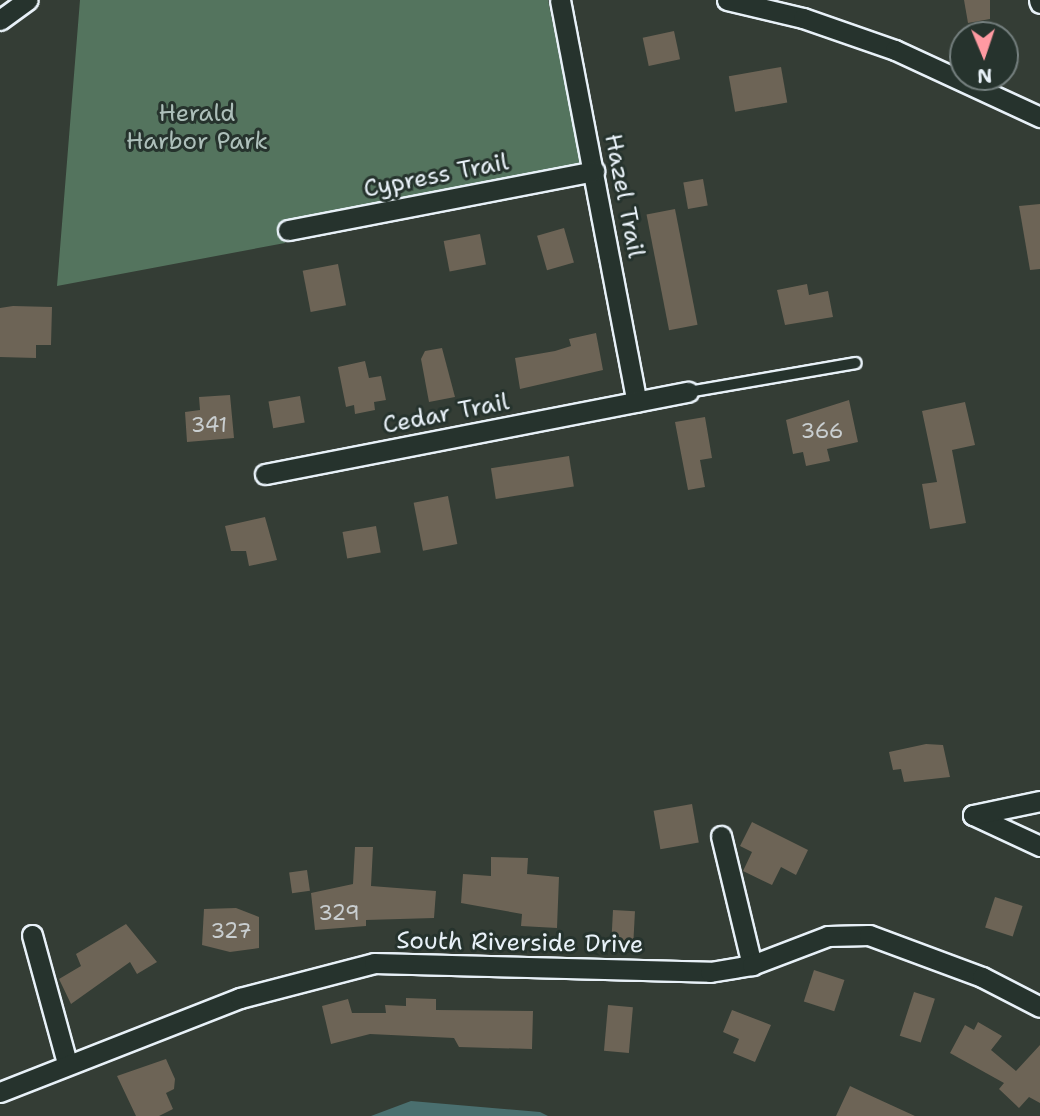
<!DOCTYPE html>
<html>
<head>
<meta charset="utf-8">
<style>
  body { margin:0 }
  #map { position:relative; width:1040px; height:1116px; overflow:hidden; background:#343d35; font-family:"Shantell Sans",sans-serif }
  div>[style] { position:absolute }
  .green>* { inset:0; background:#54745e }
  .water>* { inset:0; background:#4a6f6f }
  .building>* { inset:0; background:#6d6456; transform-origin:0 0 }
  .roads { filter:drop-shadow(2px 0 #e8f1f8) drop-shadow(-2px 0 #e8f1f8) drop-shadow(0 2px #e8f1f8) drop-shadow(0 -2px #e8f1f8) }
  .lane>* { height:10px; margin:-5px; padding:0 5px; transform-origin:5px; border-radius:5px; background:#26332d }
  .street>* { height:19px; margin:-9.5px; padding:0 9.5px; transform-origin:9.5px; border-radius:9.5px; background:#26332d }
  span { translate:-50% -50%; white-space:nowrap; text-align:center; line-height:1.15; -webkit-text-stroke:6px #26332d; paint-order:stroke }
  .number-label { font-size:21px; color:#c9ced0 }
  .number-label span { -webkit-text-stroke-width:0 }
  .park-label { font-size:24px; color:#adbfba }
  .street-label { font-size:24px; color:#e8f1f8 }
  .north { position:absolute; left:949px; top:21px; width:70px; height:70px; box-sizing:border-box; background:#26332d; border:2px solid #747f7e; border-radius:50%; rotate:178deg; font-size:19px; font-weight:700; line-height:28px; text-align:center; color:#e8f1f8 }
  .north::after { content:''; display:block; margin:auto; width:24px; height:32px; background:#ff9aa2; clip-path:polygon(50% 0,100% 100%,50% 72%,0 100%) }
</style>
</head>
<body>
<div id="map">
  <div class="green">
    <div style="clip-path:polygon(80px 0,548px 0,581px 164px,282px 222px,285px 243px,57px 286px)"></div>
  </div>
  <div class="water">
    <div style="clip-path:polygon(411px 1101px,540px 1112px,548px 1116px,371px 1116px)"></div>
  </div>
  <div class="building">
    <div style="clip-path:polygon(964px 0,990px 0,990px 19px,968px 23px)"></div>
    <div style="left:674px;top:31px;width:29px;height:32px;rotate:78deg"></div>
    <div style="left:781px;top:67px;width:36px;height:53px;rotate:80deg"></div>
    <div style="left:703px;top:179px;width:27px;height:20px;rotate:80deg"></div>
    <div style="clip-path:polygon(1040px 204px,1040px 269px,1030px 270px,1019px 206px)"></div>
    <div style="left:675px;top:209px;width:118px;height:29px;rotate:79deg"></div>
    <div style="left:564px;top:228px;width:36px;height:28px;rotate:74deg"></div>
    <div style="left:480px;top:234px;width:31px;height:37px;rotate:79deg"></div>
    <div style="left:338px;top:264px;width:42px;height:36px;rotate:79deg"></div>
    <div style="clip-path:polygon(807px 284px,809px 295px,828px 291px,833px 317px,785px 325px,777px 290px)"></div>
    <div style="clip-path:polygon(13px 306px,52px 307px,51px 345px,36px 345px,36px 358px,0 357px,0 308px)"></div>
    <div style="clip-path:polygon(596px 333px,603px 370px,520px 389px,515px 358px,555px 351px,571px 346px,569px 339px)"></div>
    <div style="clip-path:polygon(442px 348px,455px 397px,429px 402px,421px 359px,425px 351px)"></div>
    <div style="clip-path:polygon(365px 361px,369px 378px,381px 376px,386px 400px,374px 402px,375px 410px,355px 414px,354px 405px,346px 407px,338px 367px)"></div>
    <div style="clip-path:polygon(230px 395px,234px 438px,187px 442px,185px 412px,200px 410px,199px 397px)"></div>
    <div style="left:300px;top:396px;width:27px;height:32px;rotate:80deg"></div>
    <div style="clip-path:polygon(849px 400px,858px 442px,827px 449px,830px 461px,806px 466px,803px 452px,793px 454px,786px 420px)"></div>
    <div style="clip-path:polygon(965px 402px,975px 445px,952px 450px,966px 523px,930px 529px,922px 484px,937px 482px,922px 411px)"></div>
    <div style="clip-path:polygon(705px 417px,712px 458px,700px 460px,705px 487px,688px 490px,675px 422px)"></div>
    <div style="left:569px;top:456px;width:31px;height:79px;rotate:81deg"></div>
    <div style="left:448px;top:496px;width:49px;height:35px;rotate:79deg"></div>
    <div style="clip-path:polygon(265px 517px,277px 560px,249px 566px,246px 551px,231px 551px,225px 526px)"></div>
    <div style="left:376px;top:526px;width:27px;height:34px;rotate:80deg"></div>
    <div style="clip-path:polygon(926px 744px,943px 745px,950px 777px,904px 782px,901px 769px,893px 770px,889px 752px)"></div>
    <div style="left:692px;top:804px;width:39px;height:39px;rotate:80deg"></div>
    <div style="clip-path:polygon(752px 822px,808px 850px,796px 875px,781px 867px,772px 885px,743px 871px,752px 852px,740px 846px)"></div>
    <div style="clip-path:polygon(355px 847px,373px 847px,371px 886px,436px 891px,434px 918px,366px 920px,366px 926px,315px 930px,311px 893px,353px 884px)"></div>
    <div style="clip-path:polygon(491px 857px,528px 858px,527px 874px,559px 877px,557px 928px,521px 926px,522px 914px,461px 903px,463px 874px,491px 876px)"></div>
    <div style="left:307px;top:870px;width:21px;height:18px;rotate:82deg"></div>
    <div style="left:995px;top:897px;width:29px;height:32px;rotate:18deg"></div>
    <div style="clip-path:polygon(236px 908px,259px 917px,259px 948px,230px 952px,202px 945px,204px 909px)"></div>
    <div style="left:613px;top:910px;width:22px;height:33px;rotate:3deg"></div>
    <div style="clip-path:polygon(126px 924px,157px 962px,137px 974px,130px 962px,71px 1004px,59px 979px,81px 966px,76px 954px)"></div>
    <div style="left:814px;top:970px;width:32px;height:33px;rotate:18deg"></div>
    <div style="left:914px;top:992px;width:22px;height:46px;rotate:18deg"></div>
    <div style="clip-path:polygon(406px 998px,436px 999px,436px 1010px,533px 1011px,532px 1049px,459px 1047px,454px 1038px,370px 1034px,331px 1044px,322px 1006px,348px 999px,352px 1013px,386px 1013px,385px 1005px,406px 1006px)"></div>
    <div style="left:608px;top:1005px;width:25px;height:46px;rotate:5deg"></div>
    <div style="clip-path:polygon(732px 1010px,771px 1025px,755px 1062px,733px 1053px,739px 1039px,723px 1032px)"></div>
    <div style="clip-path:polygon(978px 1022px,1002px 1036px,991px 1050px,1016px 1071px,1040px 1045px,1040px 1103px,1029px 1097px,1019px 1108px,999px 1089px,1004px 1083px,950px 1053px,965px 1025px,974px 1030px)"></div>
    <div style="clip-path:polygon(166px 1059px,175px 1079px,174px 1089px,166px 1093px,173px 1109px,159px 1116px,136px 1116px,117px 1076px)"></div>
    <div style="clip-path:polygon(850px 1086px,867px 1094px,915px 1116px,836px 1116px)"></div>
  </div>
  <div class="roads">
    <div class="lane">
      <div style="left:688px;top:392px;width:170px;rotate:-9.8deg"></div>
    </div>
    <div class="street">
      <div style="left:560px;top:0;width:409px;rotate:79.2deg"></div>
      <div style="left:727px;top:0;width:78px;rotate:13.3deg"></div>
      <div style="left:803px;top:18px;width:97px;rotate:19.2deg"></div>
      <div style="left:895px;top:50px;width:160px;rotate:24.8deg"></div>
      <div style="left:1039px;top:0;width:3px;rotate:72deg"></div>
      <div style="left:0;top:20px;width:34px;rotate:-36deg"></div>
      <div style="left:288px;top:230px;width:312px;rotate:-10.9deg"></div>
      <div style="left:265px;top:474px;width:431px;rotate:-11deg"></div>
      <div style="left:973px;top:815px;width:74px;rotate:24.8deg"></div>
      <div style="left:973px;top:815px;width:68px;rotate:-11.8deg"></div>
      <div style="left:721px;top:836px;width:133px;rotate:76.5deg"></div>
      <div style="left:32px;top:935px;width:133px;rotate:74.7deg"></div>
      <div style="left:0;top:1092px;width:258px;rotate:-21.4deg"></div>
      <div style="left:240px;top:998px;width:138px;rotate:-14.6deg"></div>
      <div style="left:374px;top:963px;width:336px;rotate:1.5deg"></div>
      <div style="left:710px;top:972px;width:43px;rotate:-9.5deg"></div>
      <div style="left:752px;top:965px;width:81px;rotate:-20.9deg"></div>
      <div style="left:828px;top:936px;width:41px;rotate:-1.4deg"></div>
      <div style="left:869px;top:935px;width:121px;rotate:20.4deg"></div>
      <div style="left:982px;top:977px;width:65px;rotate:27.3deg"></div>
    </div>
  </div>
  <div class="number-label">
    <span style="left:209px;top:425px">341</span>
    <span style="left:822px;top:431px">366</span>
    <span style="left:339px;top:913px">329</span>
    <span style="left:231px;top:931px">327</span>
  </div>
  <div class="park-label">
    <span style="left:197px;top:128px">Herald<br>Harbor Park</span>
  </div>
  <div class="street-label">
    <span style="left:436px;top:176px;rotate:-11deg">Cypress Trail</span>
    <span style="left:624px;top:196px;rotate:79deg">Hazel Trail</span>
    <span style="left:446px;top:414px;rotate:-11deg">Cedar Trail</span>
    <span style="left:520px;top:943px;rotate:1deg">South Riverside Drive</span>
  </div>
  <div class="north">N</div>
</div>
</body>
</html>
